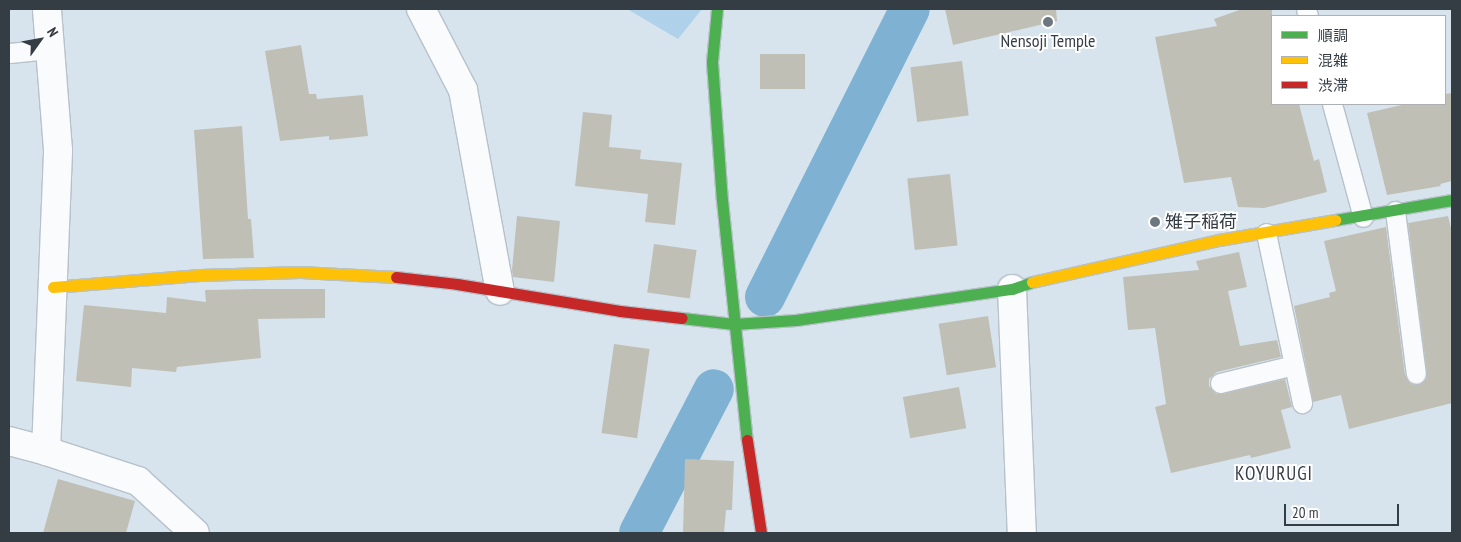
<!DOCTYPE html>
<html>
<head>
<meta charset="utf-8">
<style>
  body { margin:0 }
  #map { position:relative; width:1461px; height:542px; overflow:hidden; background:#d7e4ee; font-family:"PT Sans Narrow","Noto Sans JP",sans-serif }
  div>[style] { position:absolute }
  .green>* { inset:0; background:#afd1ea }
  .canal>* { height:40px; margin:-20px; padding:0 20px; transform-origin:20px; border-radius:20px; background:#7fb1d3 }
  .building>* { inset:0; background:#c0bfb6; transform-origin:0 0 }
  .roads { filter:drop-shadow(1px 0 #b7c1c9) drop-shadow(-1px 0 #b7c1c9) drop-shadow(0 1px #b7c1c9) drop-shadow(0 -1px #b7c1c9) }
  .lane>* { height:19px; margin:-9.5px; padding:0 9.5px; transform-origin:9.5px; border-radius:9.5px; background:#f9fbfc }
  .street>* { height:28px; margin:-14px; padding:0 14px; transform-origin:14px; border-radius:14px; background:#f9fbfc }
  .fast>* { height:11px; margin:-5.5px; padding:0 5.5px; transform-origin:5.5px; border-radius:5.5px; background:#4caf50 }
  .slow>* { height:11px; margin:-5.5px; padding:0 5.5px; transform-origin:5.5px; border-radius:5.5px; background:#ffc107 }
  .jam>* { height:11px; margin:-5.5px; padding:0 5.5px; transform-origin:5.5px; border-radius:5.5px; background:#c62828 }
  .dots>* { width:14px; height:14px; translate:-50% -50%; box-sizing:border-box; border:2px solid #fff; border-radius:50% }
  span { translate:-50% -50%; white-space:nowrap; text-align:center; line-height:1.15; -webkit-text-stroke:4px #fff; paint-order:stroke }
  .poi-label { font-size:18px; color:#343d44 }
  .left { translate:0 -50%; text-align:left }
  .neighbourhood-label { font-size:19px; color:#343d44; letter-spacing:1px }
  .frame { position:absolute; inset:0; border:10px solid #343d44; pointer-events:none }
  .legend { position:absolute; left:1271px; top:15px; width:175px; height:90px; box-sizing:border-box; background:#fff; border:1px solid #aeb1b4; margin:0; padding:6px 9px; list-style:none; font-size:15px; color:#343d44 }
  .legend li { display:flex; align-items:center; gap:10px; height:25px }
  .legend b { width:25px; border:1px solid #aeb1b4 }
  .north { position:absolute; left:15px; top:15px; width:50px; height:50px; -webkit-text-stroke:4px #fff; paint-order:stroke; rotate:58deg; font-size:14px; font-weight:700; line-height:20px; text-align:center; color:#343d44 }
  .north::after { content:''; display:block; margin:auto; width:18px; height:22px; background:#343d44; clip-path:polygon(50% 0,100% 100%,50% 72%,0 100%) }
  .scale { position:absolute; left:1284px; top:504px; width:115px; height:22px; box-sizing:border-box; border:2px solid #343d44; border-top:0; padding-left:6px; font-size:15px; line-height:18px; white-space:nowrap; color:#343d44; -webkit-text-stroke:4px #fff; paint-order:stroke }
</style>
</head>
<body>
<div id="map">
  <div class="green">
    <div style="clip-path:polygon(627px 9px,702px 9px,678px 39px)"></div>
  </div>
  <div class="canal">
    <div style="left:765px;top:297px;width:322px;rotate:-63.3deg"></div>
    <div style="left:639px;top:533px;width:162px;rotate:-62.5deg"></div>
  </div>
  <div class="building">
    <div style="clip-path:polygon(945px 9px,1056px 9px,1057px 21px,953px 45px)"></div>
    <div style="clip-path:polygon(1242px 9px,1272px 9px,1272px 104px,1299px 104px,1314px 161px,1319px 159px,1327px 192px,1264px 208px,1238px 207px,1231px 177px,1184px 183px,1155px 37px,1217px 26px,1214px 19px)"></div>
    <div style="clip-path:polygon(301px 45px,309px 94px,316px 94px,317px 99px,363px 95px,368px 136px,329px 140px,329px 136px,280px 141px,265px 51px)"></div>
    <div style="left:760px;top:54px;width:45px;height:35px"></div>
    <div style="left:962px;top:61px;width:55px;height:52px;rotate:83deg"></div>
    <div style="clip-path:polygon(1452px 93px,1452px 181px,1440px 184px,1441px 186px,1387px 195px,1367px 113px,1406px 104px,1445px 104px,1445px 94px)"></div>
    <div style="clip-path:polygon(583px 112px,612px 115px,609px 147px,641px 150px,640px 159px,682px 163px,675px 225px,645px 222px,648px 194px,575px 186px)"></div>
    <div style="clip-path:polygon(242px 126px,248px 219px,251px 219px,254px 258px,203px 259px,194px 130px)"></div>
    <div style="left:950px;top:174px;width:72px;height:43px;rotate:84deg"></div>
    <div style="clip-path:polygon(517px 216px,560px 221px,554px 282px,513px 277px,512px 270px)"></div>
    <div style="clip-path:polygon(1448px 216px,1452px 232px,1452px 403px,1349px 429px,1341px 395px,1313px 402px,1294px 306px,1330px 297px,1329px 293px,1336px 291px,1324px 241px,1386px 227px,1405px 375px,1411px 384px,1418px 385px,1426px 379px,1427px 373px,1408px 223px)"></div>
    <div style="left:654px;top:244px;width:43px;height:49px;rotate:8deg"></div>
    <div style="clip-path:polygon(1239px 252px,1247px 287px,1228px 291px,1240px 346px,1277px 340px,1281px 357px,1217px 372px,1209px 379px,1209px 386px,1216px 394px,1222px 394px,1285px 379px,1292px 407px,1281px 410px,1291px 448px,1251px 458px,1250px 455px,1171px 473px,1155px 407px,1166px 404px,1155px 328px,1128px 330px,1123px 277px,1199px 270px,1196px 261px)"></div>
    <div style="clip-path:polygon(256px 289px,325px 289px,325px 318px,258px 319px,261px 358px,177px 367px,176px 372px,132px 368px,131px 387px,76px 381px,84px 305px,166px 313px,167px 297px,206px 302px,205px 290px)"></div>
    <div style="left:988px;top:316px;width:52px;height:50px;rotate:81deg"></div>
    <div style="left:614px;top:344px;width:36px;height:90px;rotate:8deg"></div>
    <div style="left:959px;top:387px;width:42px;height:57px;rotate:80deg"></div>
    <div style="clip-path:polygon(685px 459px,734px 461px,732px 510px,726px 510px,724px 533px,683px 533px)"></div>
    <div style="clip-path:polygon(58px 479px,135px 501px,126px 533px,43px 533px)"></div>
  </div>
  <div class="roads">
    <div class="lane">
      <div style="left:1306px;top:9px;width:7px;rotate:74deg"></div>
      <div style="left:9px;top:53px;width:41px;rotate:-5.6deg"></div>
      <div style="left:1332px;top:104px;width:117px;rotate:74.7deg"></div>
      <div style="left:1395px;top:211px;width:164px;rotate:82.7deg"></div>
      <div style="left:1266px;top:233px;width:174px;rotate:78deg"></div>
      <div style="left:1220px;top:383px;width:76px;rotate:-13.7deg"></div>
    </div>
    <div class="street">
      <div style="left:421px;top:9px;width:91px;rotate:62.6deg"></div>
      <div style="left:463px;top:90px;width:204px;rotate:79.6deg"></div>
      <div style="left:1012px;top:289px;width:244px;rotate:87.7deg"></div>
      <div style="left:9px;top:441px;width:38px;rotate:15deg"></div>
      <div style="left:46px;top:451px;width:97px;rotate:18.1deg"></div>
      <div style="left:138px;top:481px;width:77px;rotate:42.4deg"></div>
      <div style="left:46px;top:451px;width:301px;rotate:-87.7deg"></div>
      <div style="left:58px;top:150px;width:141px;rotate:-94.5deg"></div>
    </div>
    <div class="fast">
      <div style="left:717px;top:9px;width:53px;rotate:95.4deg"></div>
      <div style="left:712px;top:62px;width:138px;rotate:85.9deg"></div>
      <div style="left:722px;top:200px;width:241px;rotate:84.1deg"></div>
      <div style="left:1335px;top:220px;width:119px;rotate:-9.7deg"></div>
      <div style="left:682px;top:318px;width:52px;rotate:6.6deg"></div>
      <div style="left:734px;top:324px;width:62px;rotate:-3.7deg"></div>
      <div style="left:796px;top:320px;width:218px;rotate:-8.2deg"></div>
      <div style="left:1012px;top:289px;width:21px;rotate:-19deg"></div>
    </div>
    <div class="slow">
      <div style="left:1032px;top:282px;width:192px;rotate:-12.7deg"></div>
      <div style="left:1219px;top:240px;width:118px;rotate:-9.8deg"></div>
      <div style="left:53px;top:287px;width:147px;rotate:-4.7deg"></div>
      <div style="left:200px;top:275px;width:100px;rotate:-1.7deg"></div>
      <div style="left:300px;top:272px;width:96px;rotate:3deg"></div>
    </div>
    <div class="jam">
      <div style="left:396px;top:277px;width:61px;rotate:6.5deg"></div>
      <div style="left:457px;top:284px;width:165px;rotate:9.4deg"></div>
      <div style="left:620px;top:311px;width:62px;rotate:6.4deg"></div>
      <div style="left:747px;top:440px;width:94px;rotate:81.4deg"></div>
    </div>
  </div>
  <div class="dots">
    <div style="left:1048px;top:22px;background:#6d7780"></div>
    <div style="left:1155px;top:222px;background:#6d7780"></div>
  </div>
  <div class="poi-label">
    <span style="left:1048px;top:41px">Nensoji Temple</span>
    <span class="left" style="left:1165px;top:222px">雉子稲荷</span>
  </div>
  <div class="neighbourhood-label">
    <span style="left:1274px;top:474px">KOYURUGI</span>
  </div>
  <div class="frame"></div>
  <ul class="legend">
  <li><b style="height:6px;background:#4caf50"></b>順調</li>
  <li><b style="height:6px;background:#ffc107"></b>混雑</li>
  <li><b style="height:6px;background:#c62828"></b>渋滞</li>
  </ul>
  <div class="north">N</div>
  <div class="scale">20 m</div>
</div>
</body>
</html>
